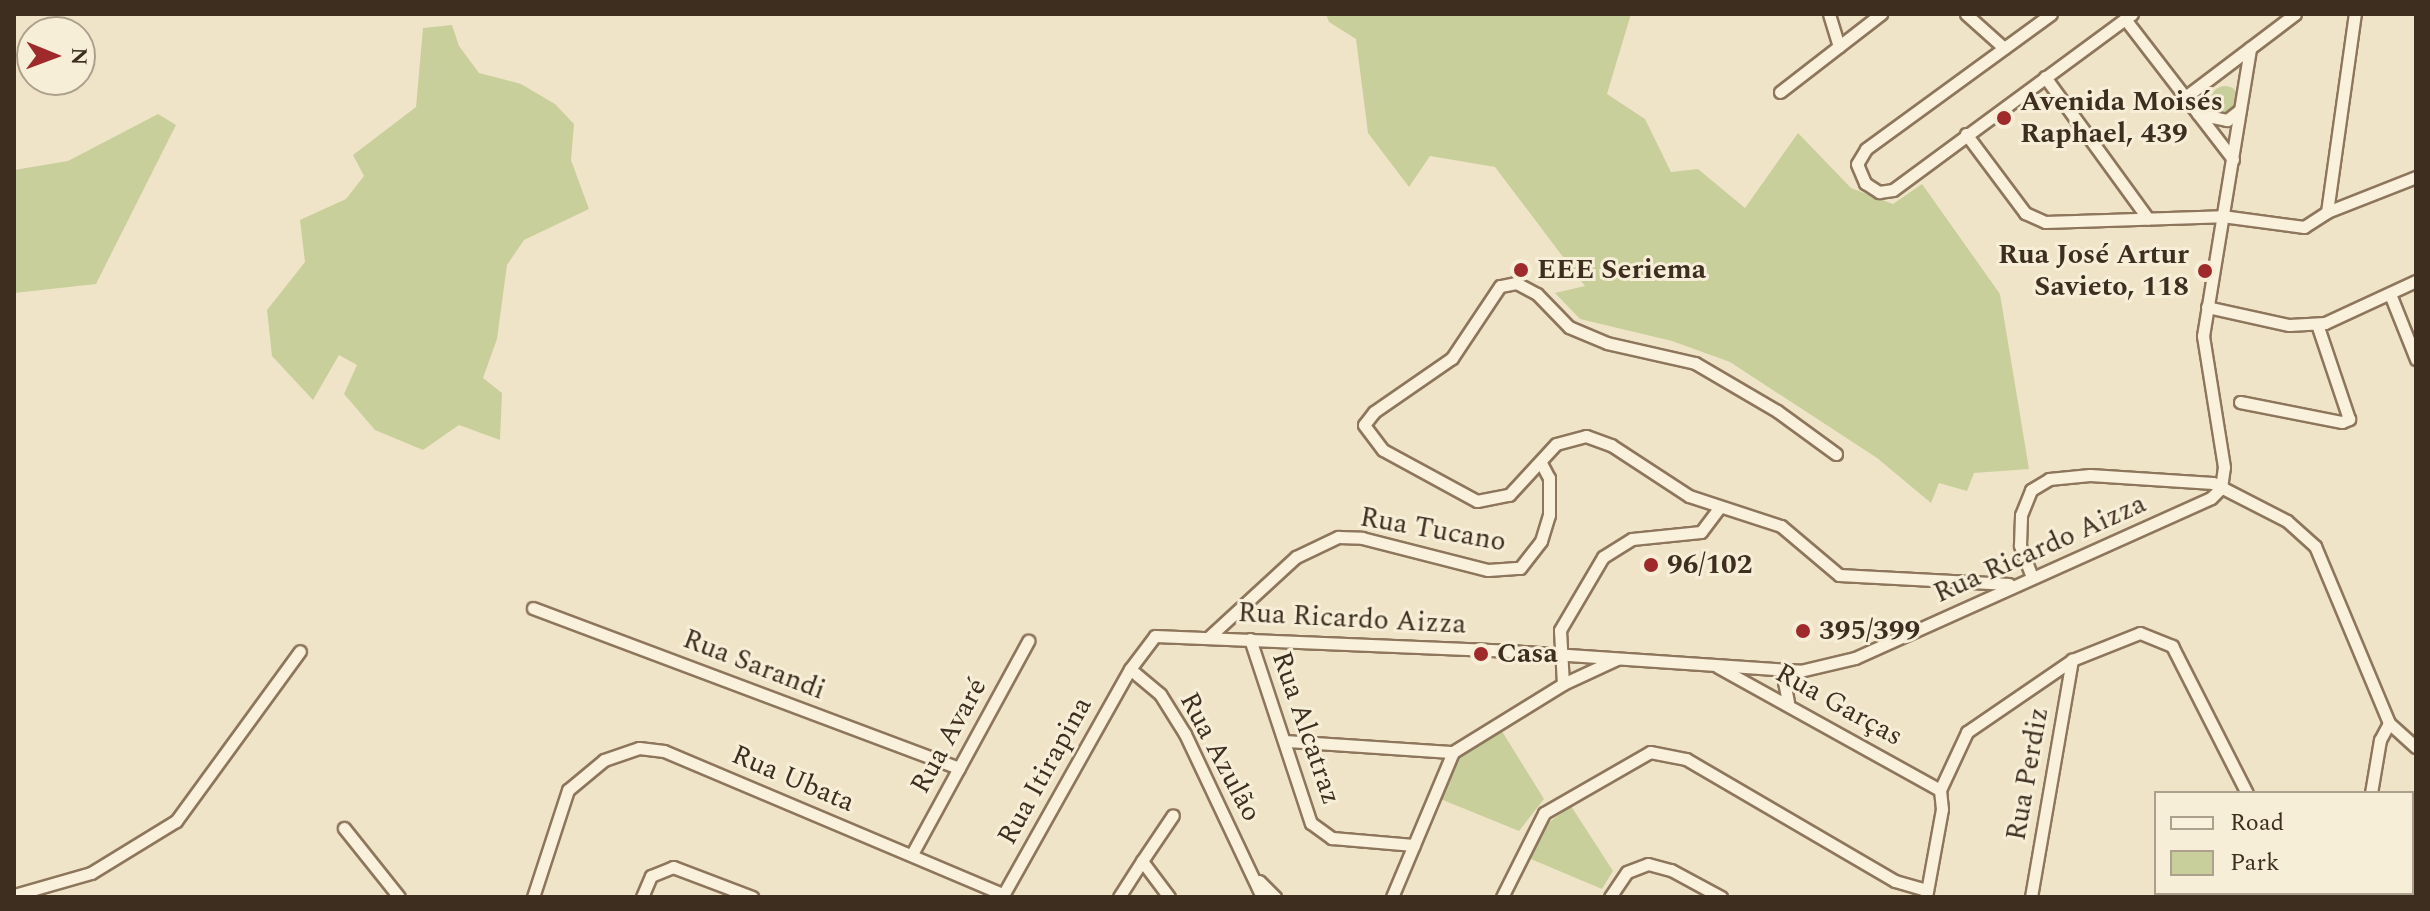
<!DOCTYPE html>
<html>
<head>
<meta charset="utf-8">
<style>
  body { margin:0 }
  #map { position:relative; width:2430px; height:911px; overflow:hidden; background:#f0e4c8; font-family:Spectral,serif }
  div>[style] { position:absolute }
  .green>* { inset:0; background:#c9cf9b }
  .round { border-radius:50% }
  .stream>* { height:3px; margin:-1.5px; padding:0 1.5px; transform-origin:1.5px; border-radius:1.5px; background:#a9c4bc }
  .roads { filter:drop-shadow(2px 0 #8d765c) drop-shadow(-2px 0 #8d765c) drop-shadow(0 2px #8d765c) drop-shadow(0 -2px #8d765c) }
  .minor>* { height:11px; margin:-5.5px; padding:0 5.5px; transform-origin:5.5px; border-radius:5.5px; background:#faf1dc }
  .dots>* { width:22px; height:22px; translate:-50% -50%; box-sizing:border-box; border:4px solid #f7eed8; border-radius:50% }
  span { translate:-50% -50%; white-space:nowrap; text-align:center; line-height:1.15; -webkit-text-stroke:6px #f7eed8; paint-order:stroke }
  .poi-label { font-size:28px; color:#3d2e20; font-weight:700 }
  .left { translate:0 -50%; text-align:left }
  .right { translate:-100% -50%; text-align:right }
  .street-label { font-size:28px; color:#3d2e20 }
  .frame { position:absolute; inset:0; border:16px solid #3d2e20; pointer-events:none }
  .legend { position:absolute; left:2154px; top:791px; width:260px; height:104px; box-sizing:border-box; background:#f7eed8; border:2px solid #ada18e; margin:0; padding:10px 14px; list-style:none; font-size:24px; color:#3d2e20 }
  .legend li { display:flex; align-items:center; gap:16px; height:40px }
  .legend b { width:40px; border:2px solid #ada18e }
  .north { position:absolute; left:16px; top:16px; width:80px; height:80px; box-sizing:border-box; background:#f7eed8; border:2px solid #ada18e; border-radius:50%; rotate:91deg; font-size:22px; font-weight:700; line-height:32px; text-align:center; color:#3d2e20 }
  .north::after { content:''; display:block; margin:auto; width:28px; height:36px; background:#9e2a2b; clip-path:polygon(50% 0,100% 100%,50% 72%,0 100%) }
</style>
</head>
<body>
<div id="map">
  <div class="green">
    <div style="clip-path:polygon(1326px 14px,1631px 14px,1607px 94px,1645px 119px,1671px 172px,1698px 169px,1745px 208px,1798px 133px,1851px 188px,1893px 204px,1922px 184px,2000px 294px,2029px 469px,1974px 473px,1967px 491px,1939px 483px,1931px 503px,1877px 458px,1730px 362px,1672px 341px,1580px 319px,1555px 293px,1585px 286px,1495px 167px,1430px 156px,1409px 187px,1368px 133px,1356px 39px,1329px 22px)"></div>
    <div style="clip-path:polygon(452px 25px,459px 46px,479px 73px,521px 84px,555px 104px,574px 124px,571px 160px,589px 209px,524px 240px,507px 265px,497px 339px,483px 378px,502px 393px,500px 440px,459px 425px,423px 450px,375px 430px,344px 394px,357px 365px,339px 355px,313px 400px,272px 356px,267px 310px,305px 262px,300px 220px,346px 199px,364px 176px,353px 155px,416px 107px,423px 28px)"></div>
    <div class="round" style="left:2211px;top:86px;width:28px;height:28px"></div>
    <div style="clip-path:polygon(158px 114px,176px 125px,96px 284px,14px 293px,14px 170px,68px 161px)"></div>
    <div style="clip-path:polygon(1500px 728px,1544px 799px,1519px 831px,1438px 798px,1459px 755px)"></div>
    <div style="clip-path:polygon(1571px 806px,1613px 871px,1602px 889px,1526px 857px,1540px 829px)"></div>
  </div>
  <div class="stream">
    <div style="left:2177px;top:897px;width:4px;rotate:-90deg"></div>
  </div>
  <div class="roads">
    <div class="minor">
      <div style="left:1829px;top:14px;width:34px;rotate:73deg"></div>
      <div style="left:1966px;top:14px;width:51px;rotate:41.8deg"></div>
      <div style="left:2051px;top:14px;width:229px;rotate:143.9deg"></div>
      <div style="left:1866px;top:149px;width:17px;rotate:121deg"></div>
      <div style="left:1857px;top:164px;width:21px;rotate:67deg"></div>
      <div style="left:1865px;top:183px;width:17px;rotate:33deg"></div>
      <div style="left:1879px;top:192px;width:14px;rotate:-8deg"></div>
      <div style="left:1893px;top:190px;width:288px;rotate:-36.4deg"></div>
      <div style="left:2132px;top:14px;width:9px;rotate:144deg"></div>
      <div style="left:2125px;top:19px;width:177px;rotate:52.4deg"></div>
      <div style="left:2045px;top:77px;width:175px;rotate:54deg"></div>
      <div style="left:1780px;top:92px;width:128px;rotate:-37.7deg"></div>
      <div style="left:2184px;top:98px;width:139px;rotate:-37.1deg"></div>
      <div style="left:2198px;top:114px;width:30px;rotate:12deg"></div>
      <div style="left:2227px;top:120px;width:16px;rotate:-38deg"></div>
      <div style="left:1966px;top:134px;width:99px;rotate:53.2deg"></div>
      <div style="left:2025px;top:213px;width:22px;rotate:24deg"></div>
      <div style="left:2045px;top:222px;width:177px;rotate:-1.9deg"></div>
      <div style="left:2222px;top:216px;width:83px;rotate:7.6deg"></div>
      <div style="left:2304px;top:227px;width:27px;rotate:-33deg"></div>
      <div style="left:2327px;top:212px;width:200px;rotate:-82deg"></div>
      <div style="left:2327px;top:212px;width:96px;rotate:-21.5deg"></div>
      <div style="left:2390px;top:294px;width:70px;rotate:68.2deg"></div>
      <div style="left:2207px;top:307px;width:84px;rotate:12.4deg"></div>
      <div style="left:2289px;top:325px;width:36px;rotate:-3deg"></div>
      <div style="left:2325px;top:323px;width:100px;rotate:-24.8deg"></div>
      <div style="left:2240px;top:402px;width:104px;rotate:11.1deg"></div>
      <div style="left:2342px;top:422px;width:8px;rotate:-23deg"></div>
      <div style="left:2349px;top:419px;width:100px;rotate:-108.6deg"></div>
      <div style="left:1836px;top:454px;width:73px;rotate:-143.9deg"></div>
      <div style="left:1777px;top:411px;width:95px;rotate:-149.7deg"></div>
      <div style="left:1695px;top:363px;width:90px;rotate:-167.2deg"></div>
      <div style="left:1607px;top:343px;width:41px;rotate:-157.2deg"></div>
      <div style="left:1569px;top:327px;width:46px;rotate:-134.1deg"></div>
      <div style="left:1537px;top:294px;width:24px;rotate:-152deg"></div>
      <div style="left:1516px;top:283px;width:16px;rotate:169deg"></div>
      <div style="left:1500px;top:286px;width:87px;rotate:123.7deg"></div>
      <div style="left:1452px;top:358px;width:95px;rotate:145.3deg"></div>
      <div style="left:1374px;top:412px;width:16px;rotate:128deg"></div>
      <div style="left:1364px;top:425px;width:31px;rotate:53deg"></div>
      <div style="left:1383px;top:450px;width:107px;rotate:28.5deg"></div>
      <div style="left:1477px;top:501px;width:33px;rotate:-11deg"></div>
      <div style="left:1509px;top:495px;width:69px;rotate:-47.3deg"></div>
      <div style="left:1556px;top:444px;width:31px;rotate:-15deg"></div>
      <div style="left:1586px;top:436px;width:27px;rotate:20deg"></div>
      <div style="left:1611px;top:445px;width:93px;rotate:33.2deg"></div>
      <div style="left:1689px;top:496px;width:97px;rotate:18.1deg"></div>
      <div style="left:1781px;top:526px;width:76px;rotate:40.2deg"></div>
      <div style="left:1839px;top:575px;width:170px;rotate:3deg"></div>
      <div style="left:2032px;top:577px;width:34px;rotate:-111deg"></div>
      <div style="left:2020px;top:545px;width:30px;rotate:-88deg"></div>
      <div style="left:2021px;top:515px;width:27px;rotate:-68deg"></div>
      <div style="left:2031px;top:490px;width:21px;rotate:-31deg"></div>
      <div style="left:2049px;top:479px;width:41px;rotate:-5.6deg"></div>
      <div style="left:2090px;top:475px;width:123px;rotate:3.7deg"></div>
      <div style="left:2213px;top:483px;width:83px;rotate:27.2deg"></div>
      <div style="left:2287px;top:521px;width:38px;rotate:42deg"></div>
      <div style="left:2315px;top:546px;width:192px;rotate:67.3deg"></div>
      <div style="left:2389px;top:723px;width:36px;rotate:42deg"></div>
      <div style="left:533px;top:608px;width:455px;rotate:20.6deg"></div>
      <div style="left:1210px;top:636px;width:117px;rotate:-42.6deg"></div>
      <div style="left:1296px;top:557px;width:47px;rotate:-25.5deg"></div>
      <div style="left:1338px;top:537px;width:24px;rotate:2deg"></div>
      <div style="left:1362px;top:538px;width:130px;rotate:14.3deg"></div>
      <div style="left:1488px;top:570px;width:32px;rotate:-4deg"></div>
      <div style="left:1520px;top:568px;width:34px;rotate:-52deg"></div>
      <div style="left:1541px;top:541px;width:27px;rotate:-73deg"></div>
      <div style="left:1549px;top:515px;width:37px;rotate:-90deg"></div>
      <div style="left:1549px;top:478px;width:17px;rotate:-118deg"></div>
      <div style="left:1250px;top:639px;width:194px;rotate:71.7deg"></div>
      <div style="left:1311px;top:823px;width:26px;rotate:36deg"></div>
      <div style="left:1332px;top:838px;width:82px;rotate:4.9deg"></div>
      <div style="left:1718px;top:667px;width:254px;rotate:29deg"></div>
      <div style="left:1130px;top:669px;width:39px;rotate:40deg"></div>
      <div style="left:1160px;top:694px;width:47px;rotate:58deg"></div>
      <div style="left:1185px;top:734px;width:180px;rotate:64.7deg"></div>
      <div style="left:1563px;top:684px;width:54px;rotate:-93.2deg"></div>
      <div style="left:1560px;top:630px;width:85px;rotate:-59.5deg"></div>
      <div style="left:1603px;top:557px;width:34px;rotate:-32deg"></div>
      <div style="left:1632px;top:539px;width:69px;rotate:-5.8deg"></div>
      <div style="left:1701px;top:532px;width:30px;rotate:-53deg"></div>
      <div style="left:1788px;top:702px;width:20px;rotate:-101deg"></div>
      <div style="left:1784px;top:682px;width:17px;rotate:-36deg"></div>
      <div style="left:1286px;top:741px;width:167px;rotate:3.8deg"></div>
      <div style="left:2371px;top:793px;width:54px;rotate:-80.4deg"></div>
      <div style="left:2380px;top:740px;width:19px;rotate:-62deg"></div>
      <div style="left:344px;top:828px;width:88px;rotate:51.4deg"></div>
      <div style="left:912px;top:854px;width:243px;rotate:-61.4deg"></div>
      <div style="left:1142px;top:861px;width:55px;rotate:-56deg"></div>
      <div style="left:1259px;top:881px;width:23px;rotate:45deg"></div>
      <div style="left:2275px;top:893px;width:4px;rotate:90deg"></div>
      <div style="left:14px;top:895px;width:80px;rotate:-15.9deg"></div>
      <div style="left:91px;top:873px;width:100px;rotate:-31.5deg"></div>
      <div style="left:176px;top:821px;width:210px;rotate:-53.9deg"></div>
      <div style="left:533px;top:897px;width:113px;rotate:-71.9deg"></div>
      <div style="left:568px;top:790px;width:47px;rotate:-39.8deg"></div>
      <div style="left:604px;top:760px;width:37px;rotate:-19deg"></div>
      <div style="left:639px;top:748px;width:25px;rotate:7deg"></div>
      <div style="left:664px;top:751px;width:368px;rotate:22.9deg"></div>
      <div style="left:642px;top:897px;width:23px;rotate:-67deg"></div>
      <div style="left:651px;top:876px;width:24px;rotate:-22deg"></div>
      <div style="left:673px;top:867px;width:85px;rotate:20.8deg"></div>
      <div style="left:1002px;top:897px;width:261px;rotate:-60.7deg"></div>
      <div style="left:1130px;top:669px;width:41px;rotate:-52.9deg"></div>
      <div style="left:1155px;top:636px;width:354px;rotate:2.4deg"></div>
      <div style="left:1509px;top:651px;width:292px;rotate:3.9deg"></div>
      <div style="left:1800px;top:671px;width:57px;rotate:-13.3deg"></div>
      <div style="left:1855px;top:658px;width:390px;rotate:-24.2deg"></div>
      <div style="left:2211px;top:498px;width:14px;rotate:-45deg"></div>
      <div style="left:2221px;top:488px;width:21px;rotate:-82deg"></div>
      <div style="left:2224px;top:467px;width:133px;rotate:-99.1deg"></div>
      <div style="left:2203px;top:336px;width:292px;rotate:-80.7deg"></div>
      <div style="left:1119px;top:897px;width:43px;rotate:-57.4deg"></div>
      <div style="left:1142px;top:861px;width:45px;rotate:53.1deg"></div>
      <div style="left:1392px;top:897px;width:157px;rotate:-67.2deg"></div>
      <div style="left:1453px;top:752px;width:129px;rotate:-31.7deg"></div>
      <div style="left:1563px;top:684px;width:60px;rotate:-24.8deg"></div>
      <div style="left:1502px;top:897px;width:94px;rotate:-63.4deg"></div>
      <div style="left:1544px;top:813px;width:122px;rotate:-29.9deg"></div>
      <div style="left:1650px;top:752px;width:37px;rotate:11deg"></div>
      <div style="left:1686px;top:759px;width:242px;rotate:30.3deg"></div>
      <div style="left:1895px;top:881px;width:33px;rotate:16deg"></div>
      <div style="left:1610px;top:897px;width:30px;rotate:-56deg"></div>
      <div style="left:1627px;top:872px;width:22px;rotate:-21deg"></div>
      <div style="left:1648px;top:864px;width:24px;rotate:15deg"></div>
      <div style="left:1671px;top:870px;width:57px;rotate:28.4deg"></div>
      <div style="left:1926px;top:897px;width:89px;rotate:-79.7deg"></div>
      <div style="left:1942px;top:809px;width:19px;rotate:-96deg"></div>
      <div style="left:1940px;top:790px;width:64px;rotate:-65deg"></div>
      <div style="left:1967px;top:732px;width:127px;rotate:-34.4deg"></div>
      <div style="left:2072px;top:660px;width:73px;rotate:-21.7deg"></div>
      <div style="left:2140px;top:633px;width:35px;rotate:22deg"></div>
      <div style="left:2172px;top:646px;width:165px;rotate:63deg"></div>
      <div style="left:2031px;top:897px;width:241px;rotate:-80.2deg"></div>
      <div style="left:2355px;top:897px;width:4px;rotate:-90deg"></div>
    </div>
  </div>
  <div class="dots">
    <div style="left:2004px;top:118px;background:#9e2a2b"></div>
    <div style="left:1521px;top:270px;background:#9e2a2b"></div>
    <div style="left:2205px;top:271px;background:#9e2a2b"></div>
    <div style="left:1651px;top:565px;background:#9e2a2b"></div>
    <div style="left:1803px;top:631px;background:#9e2a2b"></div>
    <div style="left:1481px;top:654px;background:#9e2a2b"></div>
  </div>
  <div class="poi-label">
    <span class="left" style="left:2020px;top:118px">Avenida Moisés<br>Raphael, 439</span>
    <span class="right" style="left:2189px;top:271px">Rua José Artur<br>Savieto, 118</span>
    <span class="left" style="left:1537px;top:270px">EEE Seriema</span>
    <span class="left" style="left:1667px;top:565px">96/102</span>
    <span class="left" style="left:1819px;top:631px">395/399</span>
    <span class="left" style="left:1497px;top:654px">Casa</span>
  </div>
  <div class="street-label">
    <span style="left:1433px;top:530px;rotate:10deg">Rua Tucano</span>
    <span style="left:2040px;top:549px;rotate:-24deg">Rua Ricardo Aizza</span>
    <span style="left:1352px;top:619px;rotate:3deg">Rua Ricardo Aizza</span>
    <span style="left:754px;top:665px;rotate:21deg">Rua Sarandi</span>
    <span style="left:1839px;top:705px;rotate:29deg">Rua Garças</span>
    <span style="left:1306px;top:728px;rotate:71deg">Rua Alcatraz</span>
    <span style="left:949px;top:736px;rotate:-61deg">Rua Avaré</span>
    <span style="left:1220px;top:757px;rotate:62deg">Rua Azulão</span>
    <span style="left:1045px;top:771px;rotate:-61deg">Rua Itirapina</span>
    <span style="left:2028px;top:774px;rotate:-80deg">Rua Perdiz</span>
    <span style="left:793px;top:779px;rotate:23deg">Rua Ubata</span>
  </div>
  <div class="frame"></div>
  <ul class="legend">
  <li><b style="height:10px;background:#faf1dc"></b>Road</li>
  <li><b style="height:22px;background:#c9cf9b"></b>Park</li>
  </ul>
  <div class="north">N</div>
</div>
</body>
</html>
